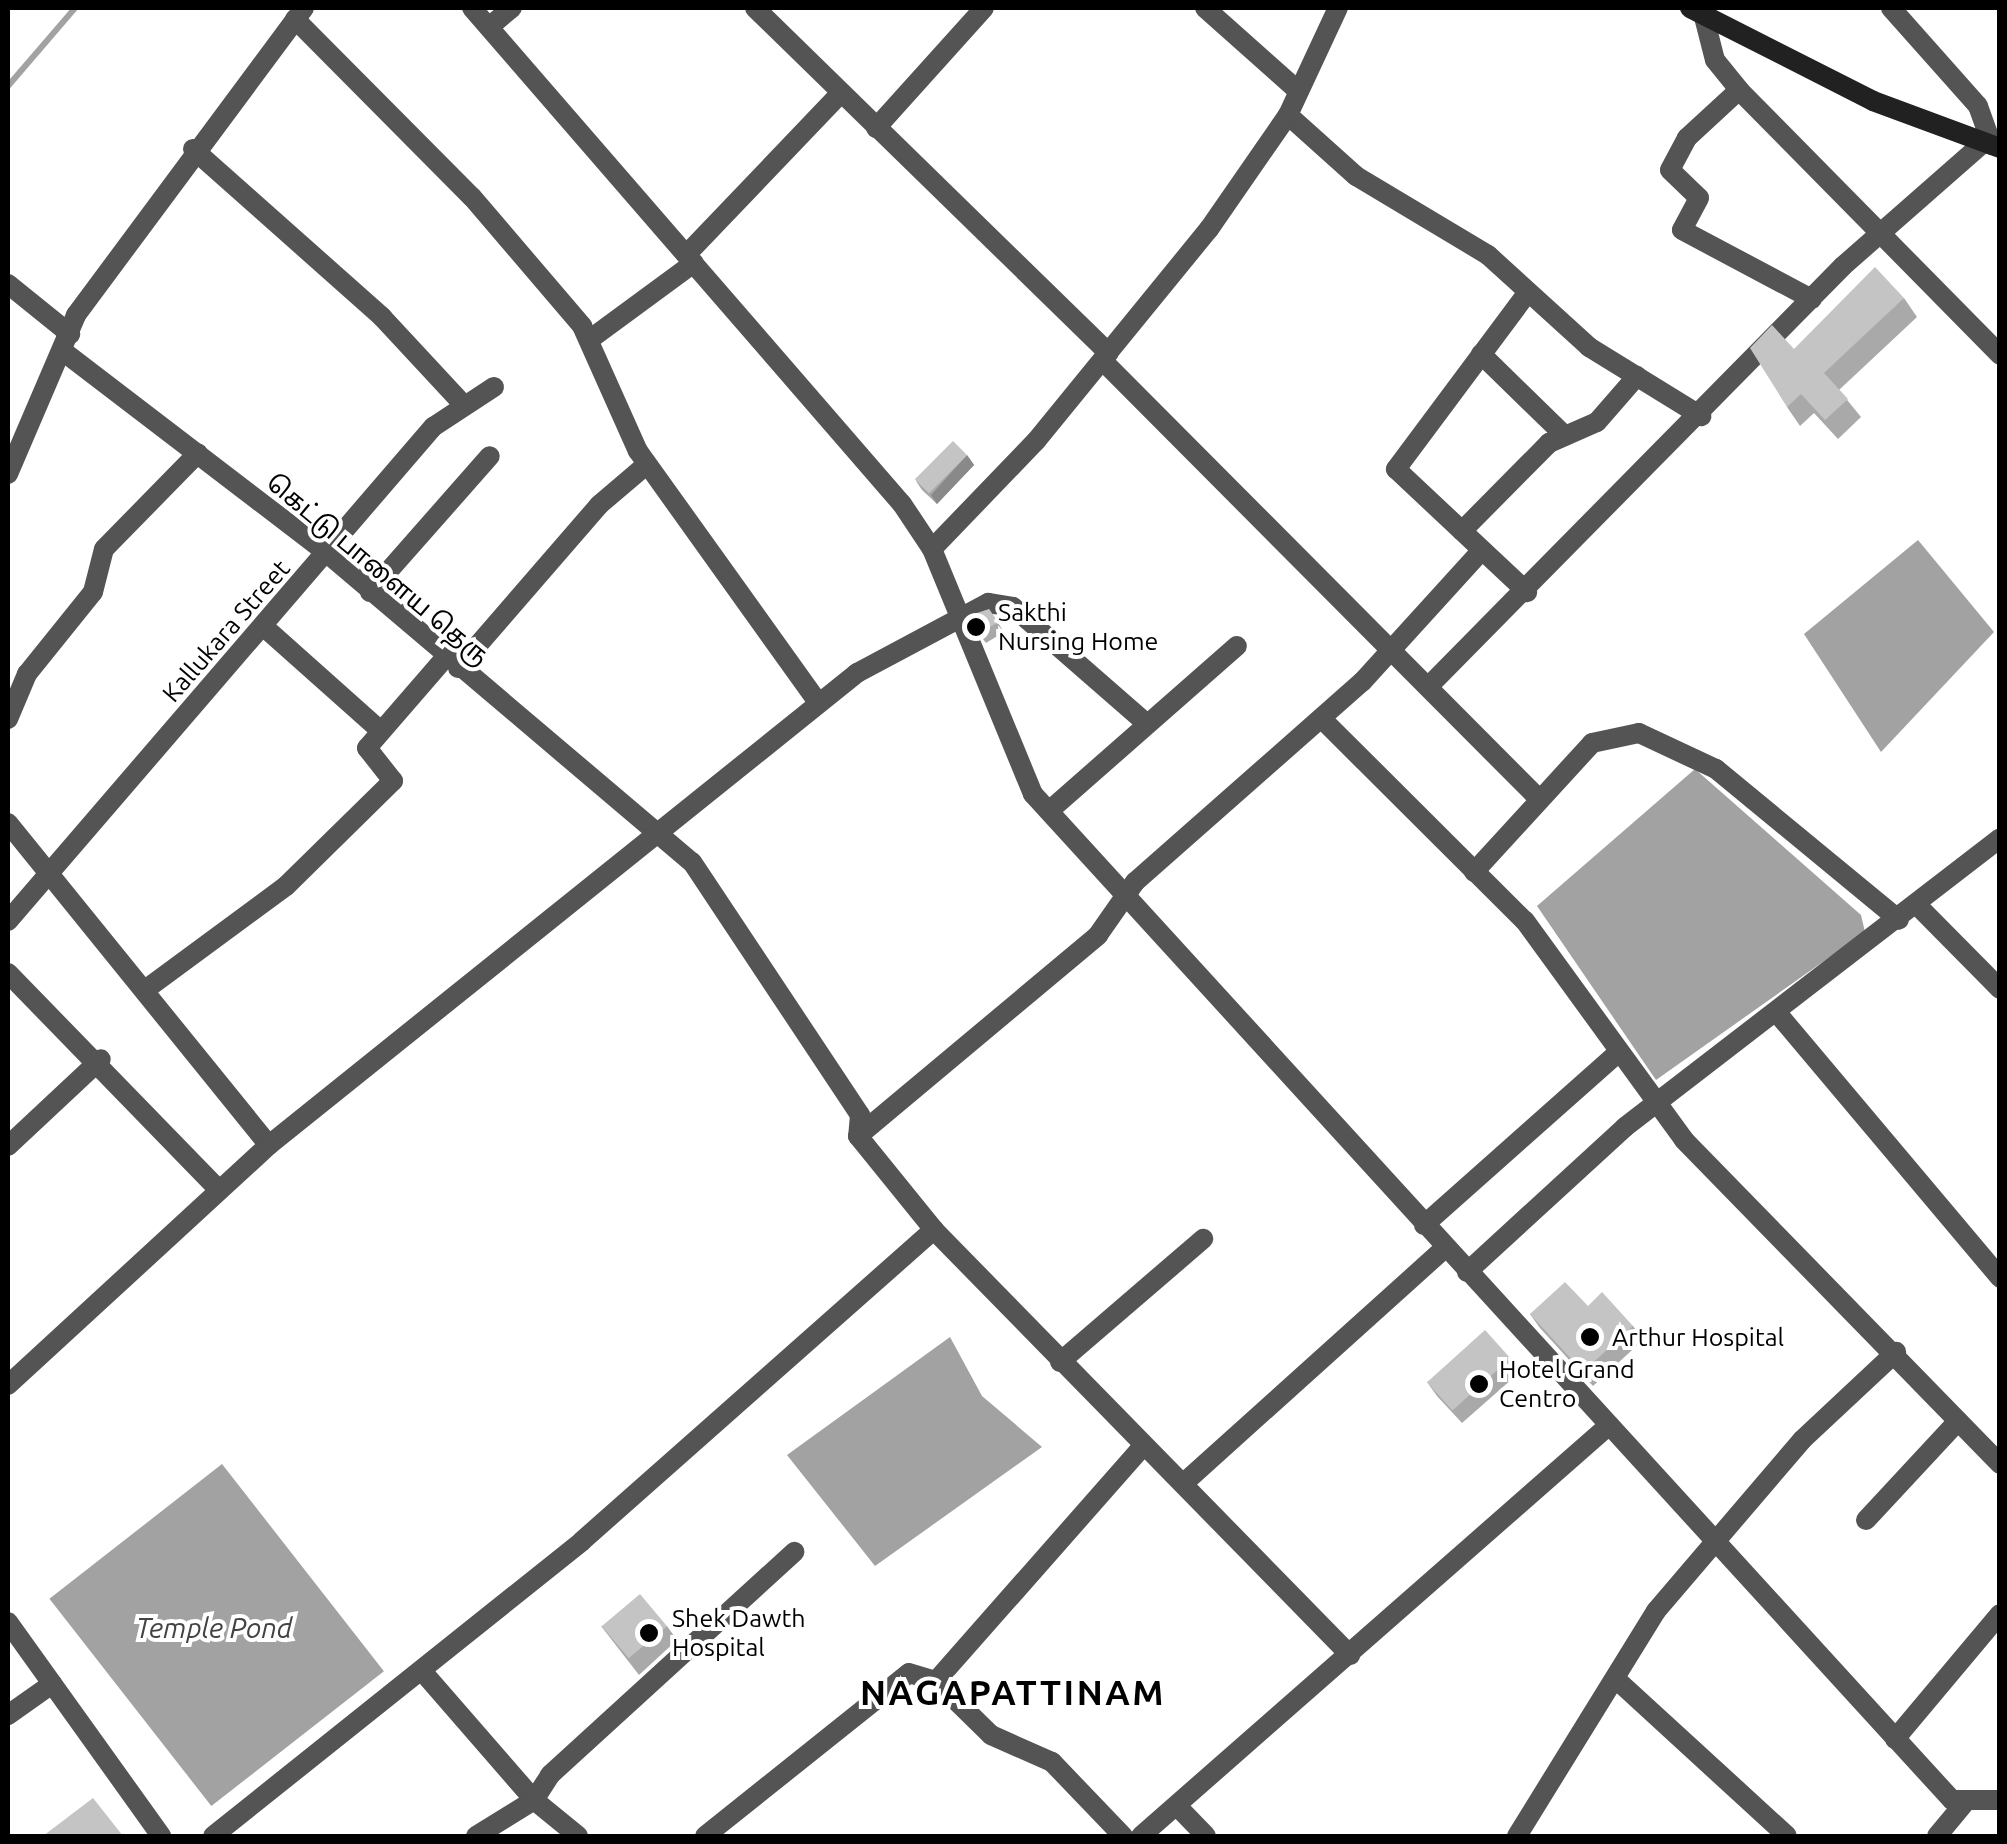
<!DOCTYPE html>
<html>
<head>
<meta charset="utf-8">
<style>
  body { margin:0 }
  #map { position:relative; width:2007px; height:1844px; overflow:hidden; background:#fff; font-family:Ubuntu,"Noto Sans Tamil",sans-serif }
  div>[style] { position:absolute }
  .water>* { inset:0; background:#a2a2a2; transform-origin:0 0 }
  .stream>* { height:6px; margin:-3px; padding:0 3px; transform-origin:3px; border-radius:3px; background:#a2a2a2 }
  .minor>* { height:20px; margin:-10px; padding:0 10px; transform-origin:10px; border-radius:10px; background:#545454 }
  .tertiary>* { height:20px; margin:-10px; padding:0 10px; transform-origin:10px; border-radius:10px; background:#545454 }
  .secondary>* { height:20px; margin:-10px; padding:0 10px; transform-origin:10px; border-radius:10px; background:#212121 }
  .wall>* { inset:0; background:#a9a9a9 }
  .shaded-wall>* { inset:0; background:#898989 }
  .building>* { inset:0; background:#c4c4c4; transform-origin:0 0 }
  .dots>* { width:28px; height:28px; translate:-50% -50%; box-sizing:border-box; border:5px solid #fff; border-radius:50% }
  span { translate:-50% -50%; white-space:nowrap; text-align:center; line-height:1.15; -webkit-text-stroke:8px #fff; paint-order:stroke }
  .street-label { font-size:25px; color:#000 }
  .poi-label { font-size:25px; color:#000 }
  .left { translate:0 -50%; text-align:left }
  .water-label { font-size:28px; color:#434343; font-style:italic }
  .district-label { font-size:35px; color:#000; font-weight:700; letter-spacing:2.5px }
  .frame { position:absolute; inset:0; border:10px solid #000; pointer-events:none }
</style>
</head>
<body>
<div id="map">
  <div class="water">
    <div style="clip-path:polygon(1918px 540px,1994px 632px,1881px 752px,1804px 634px)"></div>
    <div style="clip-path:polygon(1695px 769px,1861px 915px,1865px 932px,1656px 1080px,1537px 906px)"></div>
    <div style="clip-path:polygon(950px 1337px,982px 1396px,1042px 1447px,875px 1566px,787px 1455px)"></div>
    <div style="left:222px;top:1464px;width:263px;height:219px;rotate:52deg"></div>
  </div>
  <div class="stream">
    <div style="left:8px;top:86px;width:103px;rotate:-49.3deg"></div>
  </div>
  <div class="minor">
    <div style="left:755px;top:8px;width:494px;rotate:44.3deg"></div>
    <div style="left:1205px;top:8px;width:123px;rotate:41.7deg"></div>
    <div style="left:1891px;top:8px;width:131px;rotate:48.4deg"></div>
    <div style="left:1978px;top:106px;width:41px;rotate:70.3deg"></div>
    <div style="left:1992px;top:145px;width:8px;rotate:-40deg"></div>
    <div style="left:1704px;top:17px;width:44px;rotate:75.7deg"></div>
    <div style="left:1715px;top:60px;width:38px;rotate:51deg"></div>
    <div style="left:1739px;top:90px;width:372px;rotate:45.4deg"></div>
    <div style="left:295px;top:19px;width:251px;rotate:45.2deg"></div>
    <div style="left:472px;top:197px;width:170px;rotate:49.5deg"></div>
    <div style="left:582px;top:326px;width:137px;rotate:65.9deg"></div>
    <div style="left:638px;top:451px;width:309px;rotate:54.4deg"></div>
    <div style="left:489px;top:27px;width:30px;rotate:-40deg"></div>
    <div style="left:1739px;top:90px;width:71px;rotate:137.3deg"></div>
    <div style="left:1687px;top:138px;width:36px;rotate:118deg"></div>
    <div style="left:1670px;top:170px;width:40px;rotate:44deg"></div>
    <div style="left:1699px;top:198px;width:36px;rotate:118deg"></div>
    <div style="left:1682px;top:230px;width:147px;rotate:28deg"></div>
    <div style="left:1288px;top:115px;width:91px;rotate:41.9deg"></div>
    <div style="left:1356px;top:176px;width:154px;rotate:30.9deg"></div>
    <div style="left:1488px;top:255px;width:137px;rotate:42.3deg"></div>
    <div style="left:1589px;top:347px;width:132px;rotate:31.6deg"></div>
    <div style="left:876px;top:128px;width:161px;rotate:-48deg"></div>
    <div style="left:193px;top:149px;width:253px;rotate:41.6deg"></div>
    <div style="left:382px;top:317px;width:116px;rotate:47.1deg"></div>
    <div style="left:687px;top:254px;width:223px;rotate:-46.3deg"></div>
    <div style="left:8px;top:284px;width:80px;rotate:38.9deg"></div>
    <div style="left:1525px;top:296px;width:216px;rotate:126.7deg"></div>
    <div style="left:1396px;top:469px;width:180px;rotate:43.2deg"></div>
    <div style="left:589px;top:340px;width:130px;rotate:-36.3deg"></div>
    <div style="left:64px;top:352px;width:331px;rotate:37.4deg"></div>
    <div style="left:327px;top:553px;width:478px;rotate:40.3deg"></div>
    <div style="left:692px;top:862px;width:304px;rotate:56.4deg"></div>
    <div style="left:860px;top:1115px;width:21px;rotate:95deg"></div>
    <div style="left:858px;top:1136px;width:121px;rotate:51deg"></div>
    <div style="left:934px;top:1230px;width:595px;rotate:45.61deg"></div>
    <div style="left:1481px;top:354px;width:117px;rotate:44.3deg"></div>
    <div style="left:1103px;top:361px;width:615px;rotate:45.13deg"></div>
    <div style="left:1462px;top:531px;width:124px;rotate:-45.3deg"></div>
    <div style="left:1549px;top:443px;width:52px;rotate:-23.6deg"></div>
    <div style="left:1597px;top:422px;width:61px;rotate:-49deg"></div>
    <div style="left:932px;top:549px;width:150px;rotate:-46.1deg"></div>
    <div style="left:1036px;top:441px;width:274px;rotate:-50.8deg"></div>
    <div style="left:1209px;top:229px;width:139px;rotate:-55.3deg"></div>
    <div style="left:1288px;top:115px;width:118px;rotate:-65deg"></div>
    <div style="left:370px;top:592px;width:181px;rotate:-48.6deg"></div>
    <div style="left:263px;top:626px;width:158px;rotate:41.7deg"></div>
    <div style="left:458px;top:668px;width:216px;rotate:-49.1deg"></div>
    <div style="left:599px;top:505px;width:62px;rotate:-40.4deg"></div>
    <div style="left:1428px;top:687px;width:591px;rotate:-45.41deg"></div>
    <div style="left:1843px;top:266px;width:188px;rotate:-41.3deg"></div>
    <div style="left:8px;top:719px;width:49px;rotate:-67.1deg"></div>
    <div style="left:27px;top:674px;width:105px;rotate:-51.2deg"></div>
    <div style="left:93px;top:592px;width:44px;rotate:-75.7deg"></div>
    <div style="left:104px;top:549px;width:134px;rotate:-45.6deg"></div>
    <div style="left:1322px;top:719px;width:286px;rotate:44.9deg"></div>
    <div style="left:1525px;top:921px;width:271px;rotate:54deg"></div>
    <div style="left:1684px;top:1140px;width:453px;rotate:45.7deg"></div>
    <div style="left:1049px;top:811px;width:250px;rotate:-41.3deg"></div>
    <div style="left:8px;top:823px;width:414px;rotate:51deg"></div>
    <div style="left:1474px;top:872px;width:175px;rotate:-47.5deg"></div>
    <div style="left:1592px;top:743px;width:48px;rotate:-12deg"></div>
    <div style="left:1639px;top:733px;width:85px;rotate:25.1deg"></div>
    <div style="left:1716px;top:769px;width:237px;rotate:39.5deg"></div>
    <div style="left:1917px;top:905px;width:118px;rotate:45.3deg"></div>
    <div style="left:8px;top:921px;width:652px;rotate:-49.29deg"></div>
    <div style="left:433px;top:427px;width:73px;rotate:-33.3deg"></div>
    <div style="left:8px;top:973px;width:303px;rotate:45.8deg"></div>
    <div style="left:149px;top:987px;width:170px;rotate:-36.4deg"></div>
    <div style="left:286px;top:886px;width:150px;rotate:-44.5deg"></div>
    <div style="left:393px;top:781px;width:42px;rotate:-128.2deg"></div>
    <div style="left:367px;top:748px;width:119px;rotate:-49.1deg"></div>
    <div style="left:1778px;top:1014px;width:345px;rotate:49.9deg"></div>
    <div style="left:858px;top:1136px;width:313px;rotate:-39.9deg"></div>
    <div style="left:1098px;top:935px;width:65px;rotate:-55.1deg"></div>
    <div style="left:1135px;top:882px;width:303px;rotate:-41.4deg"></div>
    <div style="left:1362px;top:682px;width:178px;rotate:-47.7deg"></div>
    <div style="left:8px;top:1146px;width:127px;rotate:-43.1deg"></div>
    <div style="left:1424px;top:1225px;width:259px;rotate:-41.6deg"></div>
    <div style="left:1467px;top:1272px;width:214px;rotate:-42.5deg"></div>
    <div style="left:1625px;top:1127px;width:473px;rotate:-37.6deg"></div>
    <div style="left:1060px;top:1362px;width:189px;rotate:-40.7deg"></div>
    <div style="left:8px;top:1385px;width:355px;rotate:-42.6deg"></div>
    <div style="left:269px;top:1145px;width:754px;rotate:-38.75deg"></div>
    <div style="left:857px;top:673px;width:149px;rotate:-28.1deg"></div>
    <div style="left:988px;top:603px;width:25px;rotate:9deg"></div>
    <div style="left:1013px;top:607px;width:176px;rotate:41.1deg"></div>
    <div style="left:1185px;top:1482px;width:350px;rotate:-42deg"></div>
    <div style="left:1866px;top:1520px;width:135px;rotate:-47.1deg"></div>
    <div style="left:422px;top:1671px;width:171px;rotate:49deg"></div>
    <div style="left:936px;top:1681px;width:312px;rotate:-48.6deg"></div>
    <div style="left:1618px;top:1681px;width:229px;rotate:42.5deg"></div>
    <div style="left:8px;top:1715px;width:54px;rotate:-35.2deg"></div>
    <div style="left:1895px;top:1739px;width:163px;rotate:-50deg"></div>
    <div style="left:534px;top:1800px;width:30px;rotate:-57deg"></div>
    <div style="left:550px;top:1775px;width:331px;rotate:-42.4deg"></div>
    <div style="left:1178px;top:1807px;width:40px;rotate:46deg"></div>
    <div style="left:213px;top:1836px;width:472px;rotate:-38.6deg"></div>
    <div style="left:582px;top:1541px;width:470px;rotate:-41.5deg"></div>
    <div style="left:476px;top:1836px;width:68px;rotate:-31.8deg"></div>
    <div style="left:534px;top:1800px;width:57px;rotate:39.3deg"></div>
    <div style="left:705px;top:1836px;width:261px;rotate:-38.6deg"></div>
    <div style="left:909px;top:1673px;width:28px;rotate:17deg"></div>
    <div style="left:936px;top:1681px;width:77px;rotate:44.5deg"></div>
    <div style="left:991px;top:1735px;width:67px;rotate:23.9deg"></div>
    <div style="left:1052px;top:1762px;width:103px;rotate:46.2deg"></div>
    <div style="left:1517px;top:1836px;width:264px;rotate:-58.3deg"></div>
    <div style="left:1656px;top:1611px;width:225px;rotate:-49.5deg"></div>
    <div style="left:1802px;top:1440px;width:129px;rotate:-43.1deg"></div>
    <div style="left:1937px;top:1836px;width:47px;rotate:-50.2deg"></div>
  </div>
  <div class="tertiary">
    <div style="left:472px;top:8px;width:656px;rotate:49.08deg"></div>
    <div style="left:902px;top:504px;width:54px;rotate:56.3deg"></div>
    <div style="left:932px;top:549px;width:265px;rotate:67.6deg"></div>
    <div style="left:1033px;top:794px;width:1363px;rotate:47.59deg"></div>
    <div style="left:1952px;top:1800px;width:48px"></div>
    <div style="left:8px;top:474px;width:173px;rotate:-66.8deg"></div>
    <div style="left:76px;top:315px;width:382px;rotate:-53.4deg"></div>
    <div style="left:8px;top:1622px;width:263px;rotate:54.4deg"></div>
    <div style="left:1141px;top:1836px;width:620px;rotate:-41.27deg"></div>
  </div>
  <div class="secondary">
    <div style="left:1690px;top:8px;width:205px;rotate:26.9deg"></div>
    <div style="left:1873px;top:101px;width:135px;rotate:20.3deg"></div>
  </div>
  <div class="wall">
    <div style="clip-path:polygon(1904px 298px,1917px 317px,1839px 390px,1861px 417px,1838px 439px,1814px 413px,1800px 426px,1787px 407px,1794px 349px)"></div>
    <div style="clip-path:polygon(967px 455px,974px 465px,937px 504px,922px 490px,916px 481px)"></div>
    <div style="clip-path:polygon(989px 609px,1004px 632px,986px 643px,979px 634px)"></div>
    <div style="clip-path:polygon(1588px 1306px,1633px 1326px,1643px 1340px,1593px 1386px,1540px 1328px,1530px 1314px)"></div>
    <div style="clip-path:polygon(1510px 1358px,1520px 1372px,1462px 1423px,1437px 1396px,1427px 1382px)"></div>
    <div style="clip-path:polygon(601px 1626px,667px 1626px,677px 1640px,639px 1675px)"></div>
  </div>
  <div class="shaded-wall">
    <div style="clip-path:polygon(967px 455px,974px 465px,937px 504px,931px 495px)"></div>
  </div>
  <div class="building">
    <div style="clip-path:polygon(1875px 267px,1904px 298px,1824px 373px,1848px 399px,1825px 420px,1801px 394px,1787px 407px,1750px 348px,1772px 325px,1794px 349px)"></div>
    <div style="left:953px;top:441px;width:20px;height:54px;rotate:45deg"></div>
    <div style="clip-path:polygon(989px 609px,998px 622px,979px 634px,971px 615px)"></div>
    <div style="clip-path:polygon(1565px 1282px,1588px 1306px,1602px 1292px,1633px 1326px,1583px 1372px,1530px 1314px)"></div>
    <div style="left:1485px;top:1330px;width:38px;height:78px;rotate:48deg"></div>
    <div style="left:640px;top:1594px;width:42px;height:50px;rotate:50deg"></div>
    <div style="clip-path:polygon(93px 1798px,123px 1836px,43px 1836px)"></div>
  </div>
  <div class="dots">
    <div style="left:976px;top:627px;background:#000"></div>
    <div style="left:1590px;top:1337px;background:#000"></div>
    <div style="left:1479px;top:1384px;background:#000"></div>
    <div style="left:649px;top:1633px;background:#000"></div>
  </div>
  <div class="street-label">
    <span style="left:378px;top:569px;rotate:40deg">கெட்டு பாளைய தெரு</span>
    <span style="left:226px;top:631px;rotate:-49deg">Kallukara Street</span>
  </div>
  <div class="poi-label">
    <span class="left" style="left:998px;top:627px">Sakthi<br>Nursing Home</span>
    <span class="left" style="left:1612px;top:1337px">Arthur Hospital</span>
    <span class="left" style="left:1499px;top:1384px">Hotel Grand<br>Centro</span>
    <span class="left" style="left:672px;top:1633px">Shek Dawth<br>Hospital</span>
  </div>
  <div class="water-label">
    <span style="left:214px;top:1628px">Temple Pond</span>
  </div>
  <div class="district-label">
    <span style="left:1013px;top:1692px">NAGAPATTINAM</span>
  </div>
  <div class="frame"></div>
</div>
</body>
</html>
